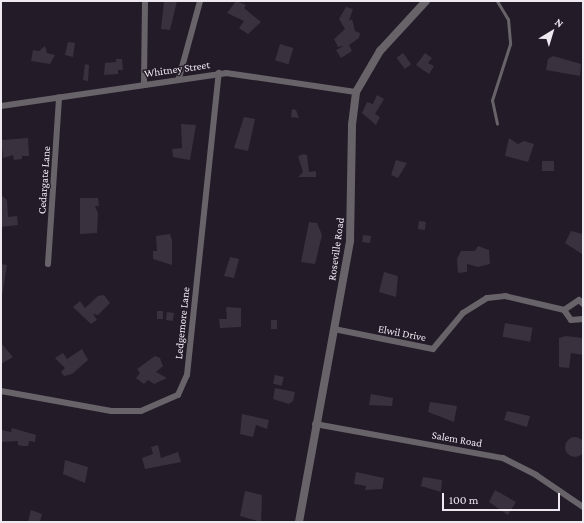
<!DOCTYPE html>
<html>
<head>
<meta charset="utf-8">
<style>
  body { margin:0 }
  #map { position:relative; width:584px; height:523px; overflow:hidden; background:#231b27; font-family:"Crimson Pro",serif }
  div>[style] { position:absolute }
  .building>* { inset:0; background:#3a313e; transform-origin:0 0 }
  .round { border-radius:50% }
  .service>* { height:3px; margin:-1.5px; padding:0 1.5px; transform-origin:1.5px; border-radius:1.5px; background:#676369 }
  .minor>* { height:6px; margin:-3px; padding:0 3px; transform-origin:3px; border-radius:3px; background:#676369 }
  .tertiary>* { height:8px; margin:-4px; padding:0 4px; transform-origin:4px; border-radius:4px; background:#676369 }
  span { translate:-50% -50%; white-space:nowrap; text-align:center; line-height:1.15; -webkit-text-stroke:3px #231b27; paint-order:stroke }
  .street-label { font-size:11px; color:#eee9f1 }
  .frame { position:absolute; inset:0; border:2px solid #eee9f1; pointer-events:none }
  .north { position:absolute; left:532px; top:12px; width:40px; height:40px; -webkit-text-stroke:3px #231b27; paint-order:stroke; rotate:38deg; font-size:11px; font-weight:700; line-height:16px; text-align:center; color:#eee9f1 }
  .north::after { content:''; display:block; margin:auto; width:14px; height:18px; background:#eee9f1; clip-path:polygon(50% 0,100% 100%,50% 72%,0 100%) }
  .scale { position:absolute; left:442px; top:493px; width:118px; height:18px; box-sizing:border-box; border:2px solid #eee9f1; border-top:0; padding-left:5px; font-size:12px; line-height:14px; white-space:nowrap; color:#eee9f1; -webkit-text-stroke:3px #231b27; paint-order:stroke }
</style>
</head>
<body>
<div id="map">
  <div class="building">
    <div style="clip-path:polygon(164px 1px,177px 1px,170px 30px,161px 29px)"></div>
    <div style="clip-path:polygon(236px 1px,246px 5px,244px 8px,261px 22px,248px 34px,239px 28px,244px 21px,227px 13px)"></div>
    <div style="clip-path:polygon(346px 7px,353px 9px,349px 21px,352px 19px,355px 31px,360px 33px,359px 38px,349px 45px,352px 51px,341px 58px,336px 50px,344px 46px,338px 47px,334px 39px,345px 29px,339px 19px)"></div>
    <div style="clip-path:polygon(68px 42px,75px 43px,73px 57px,65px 55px)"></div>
    <div style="left:280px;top:44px;width:14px;height:17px;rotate:17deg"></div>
    <div style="clip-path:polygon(45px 46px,47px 53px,55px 55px,50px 64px,31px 61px,33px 50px,39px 51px)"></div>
    <div style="left:403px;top:53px;width:14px;height:8px;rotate:54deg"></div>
    <div style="clip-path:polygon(425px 53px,432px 58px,428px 63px,434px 66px,429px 74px,416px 65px)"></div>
    <div style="clip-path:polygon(553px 56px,581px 64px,580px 76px,546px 70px,548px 59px)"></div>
    <div style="clip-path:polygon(116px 59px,122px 59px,123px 70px,118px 70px,118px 74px,104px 75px,105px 63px,116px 62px)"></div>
    <div style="clip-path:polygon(85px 64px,89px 65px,88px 81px,83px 80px)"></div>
    <div style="clip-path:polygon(377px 95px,384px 99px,375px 114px,380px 117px,376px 125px,362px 113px,367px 102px,373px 104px)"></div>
    <div style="clip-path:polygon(292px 109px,296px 110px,299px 118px,291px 117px)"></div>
    <div style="clip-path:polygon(244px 117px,255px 119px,248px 151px,234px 148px)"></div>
    <div style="clip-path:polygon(181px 124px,196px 125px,190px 160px,173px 157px,172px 149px,182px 148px)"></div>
    <div style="clip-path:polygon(1px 137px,3px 140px,28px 138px,29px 156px,22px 156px,22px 159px,14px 160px,13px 155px,3px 158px)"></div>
    <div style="clip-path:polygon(509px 138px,518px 144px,524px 141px,534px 144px,528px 162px,505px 156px)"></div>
    <div style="clip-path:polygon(304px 154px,307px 155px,309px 172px,316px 171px,316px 177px,298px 177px,303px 172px,298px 156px)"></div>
    <div style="clip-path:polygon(396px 160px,407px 163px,398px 178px,391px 175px)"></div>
    <div style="left:542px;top:161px;width:12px;height:10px"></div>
    <div style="clip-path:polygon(1px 195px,7px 200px,8px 217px,17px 216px,18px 225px,1px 227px)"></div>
    <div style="clip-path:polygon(80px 198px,98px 198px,99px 206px,95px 206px,98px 213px,97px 233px,80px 234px)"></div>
    <div style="left:419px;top:221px;width:7px;height:8px;rotate:8deg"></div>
    <div style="clip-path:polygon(309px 222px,317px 223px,322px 235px,315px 264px,301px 262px)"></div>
    <div style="clip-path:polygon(571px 231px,583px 234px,582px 254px,565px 243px)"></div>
    <div style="clip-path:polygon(170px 234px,172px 240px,172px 265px,153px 259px,153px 251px,157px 251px,156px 236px)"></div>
    <div style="left:363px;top:235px;width:8px;height:7px;rotate:7deg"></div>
    <div style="clip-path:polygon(478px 246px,489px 250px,490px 264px,478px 267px,467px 264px,467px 272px,458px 273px,457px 259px,461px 251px,475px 251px)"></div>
    <div style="clip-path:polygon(230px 257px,239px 259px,234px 278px,224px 276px)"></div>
    <div style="clip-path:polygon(1px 264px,7px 265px,2px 296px,1px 296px)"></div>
    <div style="clip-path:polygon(384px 272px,398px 276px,396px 297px,379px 292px)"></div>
    <div style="clip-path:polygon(104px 295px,110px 303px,98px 315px,93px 314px,97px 320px,91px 324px,73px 307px,80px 301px,85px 308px,98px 296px)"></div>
    <div style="clip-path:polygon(226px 307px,241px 308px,241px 327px,220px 328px,219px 319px,227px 319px)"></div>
    <div style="left:157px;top:311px;width:6px;height:8px"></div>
    <div style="left:167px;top:312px;width:7px;height:8px;rotate:8deg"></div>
    <div style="left:271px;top:320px;width:6px;height:9px"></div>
    <div style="left:505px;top:323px;width:28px;height:14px;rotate:10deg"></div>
    <div style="clip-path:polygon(566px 336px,583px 338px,583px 355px,571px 353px,569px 368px,559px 367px,559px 338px)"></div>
    <div style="clip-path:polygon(1px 343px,13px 357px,1px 364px)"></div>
    <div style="clip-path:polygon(82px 349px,88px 360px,72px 374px,64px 376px,61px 372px,65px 368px,55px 358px,63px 353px,67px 359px)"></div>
    <div style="clip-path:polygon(155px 356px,160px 358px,163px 366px,156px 372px,167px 378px,154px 384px,148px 380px,144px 384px,136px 378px,140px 373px,137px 369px)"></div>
    <div style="left:275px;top:375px;width:9px;height:9px;rotate:13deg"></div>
    <div style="clip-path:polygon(275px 388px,295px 392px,293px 401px,289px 404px,273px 399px)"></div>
    <div style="clip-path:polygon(371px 394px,393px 398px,392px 406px,369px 405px)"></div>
    <div style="clip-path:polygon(430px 402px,457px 406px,454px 422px,428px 412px)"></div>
    <div style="clip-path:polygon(507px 411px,530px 416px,527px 427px,504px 420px)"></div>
    <div style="clip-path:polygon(242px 414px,269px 420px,267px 429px,256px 425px,253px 437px,240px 434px)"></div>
    <div style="clip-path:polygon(12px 428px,36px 435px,35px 442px,29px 441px,28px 446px,23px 446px,18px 445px,18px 441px,1px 442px,2px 430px,11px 432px)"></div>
    <div class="round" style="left:565px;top:437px;width:20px;height:20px"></div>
    <div style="clip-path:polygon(158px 445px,161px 458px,178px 452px,181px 462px,145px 469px,142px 458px,153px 454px,151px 447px)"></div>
    <div style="clip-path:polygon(65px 460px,88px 467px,85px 483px,63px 474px)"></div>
    <div style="clip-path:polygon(356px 472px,384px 478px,382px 489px,365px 490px,366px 486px,354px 484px)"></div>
    <div style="clip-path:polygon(423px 477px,442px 480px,441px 492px,421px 486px)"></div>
    <div style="clip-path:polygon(495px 490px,516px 502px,508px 515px,489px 502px)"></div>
    <div style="clip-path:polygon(245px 491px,262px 495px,261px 522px,240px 516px)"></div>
    <div style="clip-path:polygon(31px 510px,42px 514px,40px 522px,28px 522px)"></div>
  </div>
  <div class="service">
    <div style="left:497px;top:1px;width:21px;rotate:59deg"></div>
    <div style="left:508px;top:19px;width:25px;rotate:85deg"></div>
    <div style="left:510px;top:44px;width:59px;rotate:107.8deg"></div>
    <div style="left:492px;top:100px;width:24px;rotate:78deg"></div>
  </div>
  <div class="minor">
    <div style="left:179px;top:78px;width:80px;rotate:-74.7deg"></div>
    <div style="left:144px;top:83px;width:82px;rotate:-89.3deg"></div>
    <div style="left:1px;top:106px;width:227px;rotate:-8.3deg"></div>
    <div style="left:226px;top:73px;width:131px;rotate:8.3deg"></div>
    <div style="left:48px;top:264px;width:167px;rotate:-86.2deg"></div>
    <div style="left:564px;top:310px;width:18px;rotate:-34deg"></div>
    <div style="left:579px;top:300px;width:6px;rotate:45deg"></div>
    <div style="left:334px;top:329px;width:101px;rotate:11.4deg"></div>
    <div style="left:433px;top:349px;width:47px;rotate:-50.2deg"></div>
    <div style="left:463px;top:313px;width:28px;rotate:-32deg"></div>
    <div style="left:487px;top:298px;width:18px;rotate:-6deg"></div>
    <div style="left:505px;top:296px;width:61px;rotate:13.3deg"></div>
    <div style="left:564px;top:310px;width:12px;rotate:55deg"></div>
    <div style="left:571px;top:320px;width:12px;rotate:-5deg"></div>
    <div style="left:1px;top:391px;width:112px;rotate:10.3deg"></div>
    <div style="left:111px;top:411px;width:30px"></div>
    <div style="left:141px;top:411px;width:40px;rotate:-23.4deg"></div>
    <div style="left:178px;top:395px;width:22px;rotate:-66deg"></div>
    <div style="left:187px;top:375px;width:304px;rotate:-84deg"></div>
    <div style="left:315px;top:424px;width:191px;rotate:10.3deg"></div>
    <div style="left:503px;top:458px;width:37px;rotate:27deg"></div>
    <div style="left:536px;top:475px;width:57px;rotate:34.2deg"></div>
  </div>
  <div class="tertiary">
    <div style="left:299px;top:522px;width:286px;rotate:-79.7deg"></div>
    <div style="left:350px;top:241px;width:116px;rotate:-89deg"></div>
    <div style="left:352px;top:125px;width:33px;rotate:-83deg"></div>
    <div style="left:356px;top:92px;width:48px;rotate:-59.7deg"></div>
    <div style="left:380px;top:51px;width:68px;rotate:-47.4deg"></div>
  </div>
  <div class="street-label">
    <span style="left:177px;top:69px;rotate:-8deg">Whitney Street</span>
    <span style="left:44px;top:180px;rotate:-86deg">Cedargate Lane</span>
    <span style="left:336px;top:249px;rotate:-82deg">Roseville Road</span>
    <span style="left:182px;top:323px;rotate:-84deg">Ledgemore Lane</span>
    <span style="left:402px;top:333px;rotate:11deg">Elwil Drive</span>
    <span style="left:457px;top:439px;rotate:10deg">Salem Road</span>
  </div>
  <div class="frame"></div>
  <div class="north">N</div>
  <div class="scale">100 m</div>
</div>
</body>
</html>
